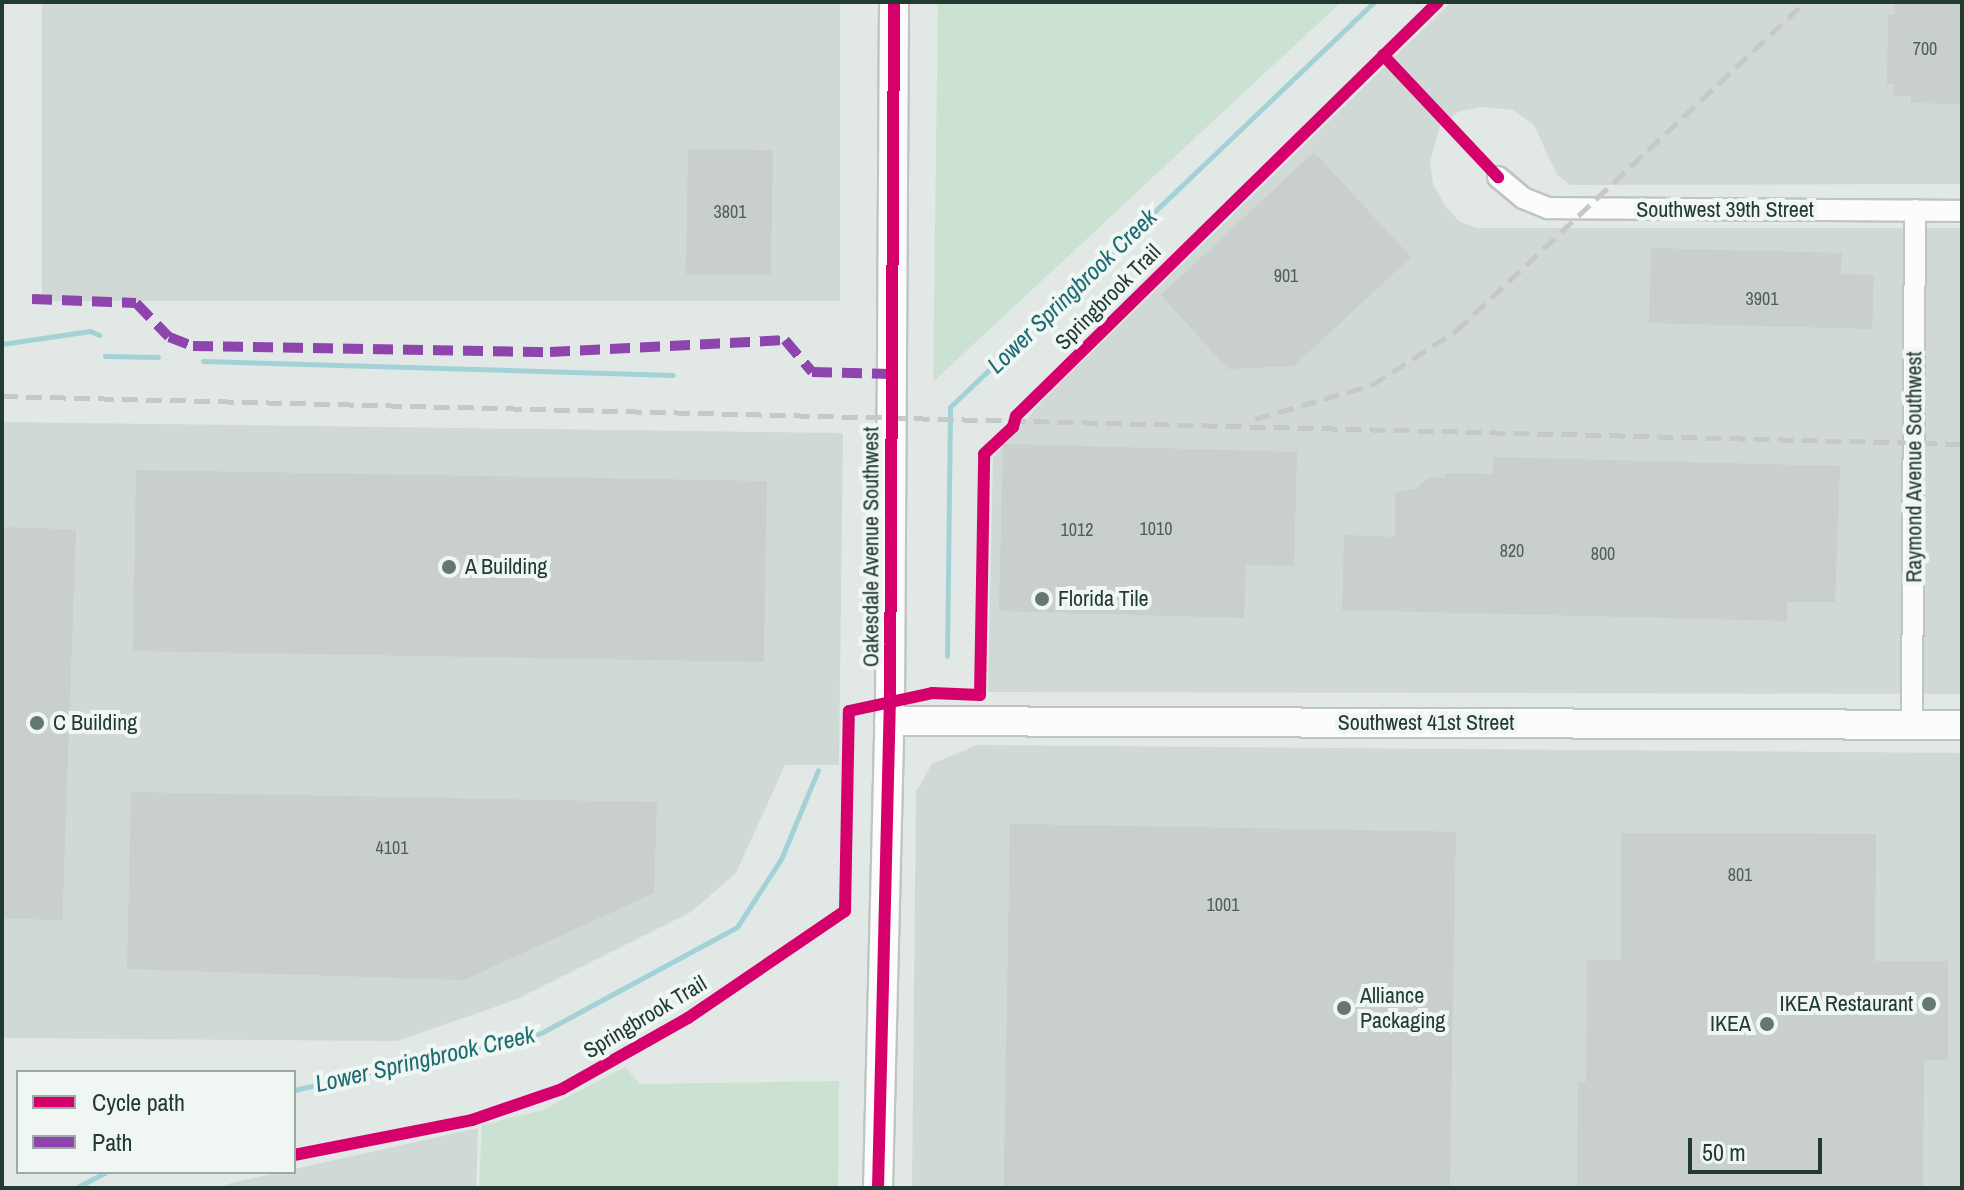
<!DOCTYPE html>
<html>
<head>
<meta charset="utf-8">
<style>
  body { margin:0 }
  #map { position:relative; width:1964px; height:1190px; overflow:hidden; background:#e2e8e5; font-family:"Archivo Narrow",sans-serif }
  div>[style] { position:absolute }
  .built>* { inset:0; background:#d0d9d5; transform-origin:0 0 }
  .green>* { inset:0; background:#cbe1d1 }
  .stream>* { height:5px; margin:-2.5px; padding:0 2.5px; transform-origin:2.5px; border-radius:2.5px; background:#a3d2d6 }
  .building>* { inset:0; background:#c9cfcc; transform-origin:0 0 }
  .roads { filter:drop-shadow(2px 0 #bfc5c2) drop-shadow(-2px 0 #bfc5c2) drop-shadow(0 2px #bfc5c2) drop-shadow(0 -2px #bfc5c2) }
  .street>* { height:20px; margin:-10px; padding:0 10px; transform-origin:10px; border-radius:10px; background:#fbfcfb }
  .secondary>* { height:28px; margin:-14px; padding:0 14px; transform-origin:14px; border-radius:14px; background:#fbfcfb }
  .rail>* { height:5px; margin-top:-2.5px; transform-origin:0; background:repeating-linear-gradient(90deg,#c6c9c8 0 16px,transparent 0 24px) }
  .quiet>* { height:10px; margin-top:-5px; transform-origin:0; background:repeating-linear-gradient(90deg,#8e44ad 0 20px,transparent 0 30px) }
  .cycleway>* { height:12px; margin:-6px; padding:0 6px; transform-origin:6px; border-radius:6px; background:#d6006c }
  .dots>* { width:22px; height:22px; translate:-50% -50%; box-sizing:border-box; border:4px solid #f0f7f3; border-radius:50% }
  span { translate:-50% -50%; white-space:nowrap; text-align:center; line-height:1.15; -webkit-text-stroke:8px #f0f7f3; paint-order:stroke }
  .number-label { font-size:18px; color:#4c6059 }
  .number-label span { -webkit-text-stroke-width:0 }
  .street-label { font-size:22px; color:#213a32 }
  .poi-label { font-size:22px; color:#213a32 }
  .left { translate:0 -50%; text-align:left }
  .right { translate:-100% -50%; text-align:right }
  .water-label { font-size:24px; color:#1d6a74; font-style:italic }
  .frame { position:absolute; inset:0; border:4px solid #213a32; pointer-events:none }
  .legend { position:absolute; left:16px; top:1070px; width:280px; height:104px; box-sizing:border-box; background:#f0f7f3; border:2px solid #9daba6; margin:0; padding:10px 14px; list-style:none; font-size:24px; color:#213a32 }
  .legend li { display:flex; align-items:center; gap:16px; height:40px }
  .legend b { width:40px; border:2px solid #9daba6 }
  .scale { position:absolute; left:1688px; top:1138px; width:134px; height:36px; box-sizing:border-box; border:4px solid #213a32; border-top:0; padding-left:10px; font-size:24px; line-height:28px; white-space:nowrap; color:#213a32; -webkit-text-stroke:6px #f0f7f3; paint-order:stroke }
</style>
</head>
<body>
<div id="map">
  <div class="built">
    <div style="left:42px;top:2px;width:798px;height:299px"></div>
    <div style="clip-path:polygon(1451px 2px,1962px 2px,1962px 184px,1570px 185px,1557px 175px,1534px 125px,1513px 110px,1484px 107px,1460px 111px,1441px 123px,1430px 162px,1433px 184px,1446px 207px,1459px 221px,1476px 228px,1962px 228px,1962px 694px,988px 692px,993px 457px,1046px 397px)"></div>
    <div style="clip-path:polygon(2px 422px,843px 433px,839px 765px,785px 765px,736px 873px,691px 912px,515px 1000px,397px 1041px,2px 1038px)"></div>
    <div style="clip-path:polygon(977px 745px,1962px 753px,1962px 1188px,912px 1188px,916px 792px,932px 764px)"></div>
    <div style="clip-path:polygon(478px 1128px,476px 1188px,220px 1188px,231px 1183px)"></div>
  </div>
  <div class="green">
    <div style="clip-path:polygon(938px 2px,1341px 2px,933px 382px)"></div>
    <div style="clip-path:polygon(625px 1067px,640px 1084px,839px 1081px,838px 1188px,479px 1188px,482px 1125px,543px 1110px)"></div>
  </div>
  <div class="stream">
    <div style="left:2px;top:344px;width:89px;rotate:-8.4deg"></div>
    <div style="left:90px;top:331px;width:10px;rotate:24deg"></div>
    <div style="left:105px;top:356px;width:53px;rotate:1.1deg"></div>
    <div style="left:203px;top:361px;width:470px;rotate:1.7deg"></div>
    <div style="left:947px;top:656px;width:249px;rotate:-89.3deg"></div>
    <div style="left:950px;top:407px;width:586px;rotate:-43.69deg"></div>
    <div style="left:294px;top:1090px;width:253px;rotate:-13deg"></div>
    <div style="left:541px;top:1033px;width:223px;rotate:-28.4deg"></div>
    <div style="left:737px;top:927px;width:81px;rotate:-57.1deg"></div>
    <div style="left:781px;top:859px;width:96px;rotate:-67.4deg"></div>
    <div style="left:76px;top:1188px;width:34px;rotate:-28deg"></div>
  </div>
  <div class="building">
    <div style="clip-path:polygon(1962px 2px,1962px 104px,1911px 103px,1911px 96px,1893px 96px,1894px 84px,1887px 84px,1888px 15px,1894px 15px,1895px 4px)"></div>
    <div style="left:688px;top:149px;width:85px;height:125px;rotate:1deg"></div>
    <div style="clip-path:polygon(1314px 152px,1411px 257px,1294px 366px,1228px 369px,1161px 295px)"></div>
    <div style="clip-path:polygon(1651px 248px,1842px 253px,1841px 274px,1874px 275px,1872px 329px,1649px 323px)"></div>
    <div style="clip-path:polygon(1003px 444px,1297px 452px,1294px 566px,1246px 565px,1244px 618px,999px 611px)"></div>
    <div style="clip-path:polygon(1493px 457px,1840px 466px,1835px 602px,1787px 602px,1787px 621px,1342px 610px,1344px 535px,1395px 537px,1395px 493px,1417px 488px,1429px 477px,1445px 478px,1445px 473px,1493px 474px)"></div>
    <div style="left:136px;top:470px;width:631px;height:181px;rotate:1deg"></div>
    <div style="left:2px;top:527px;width:74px;height:391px;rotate:2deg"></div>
    <div style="clip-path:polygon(131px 792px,657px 802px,654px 893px,464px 980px,127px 969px)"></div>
    <div style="left:1010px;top:824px;width:446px;height:364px;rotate:1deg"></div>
    <div style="clip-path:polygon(1621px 833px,1876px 834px,1875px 961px,1948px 961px,1948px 1060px,1924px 1060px,1923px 1188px,1577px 1188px,1578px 1082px,1586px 1082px,1587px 960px,1621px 960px)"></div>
  </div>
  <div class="roads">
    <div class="street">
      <div style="left:1498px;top:177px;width:33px;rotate:40deg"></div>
      <div style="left:1523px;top:198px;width:27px;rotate:22deg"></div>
      <div style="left:1548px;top:208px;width:414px;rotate:0.4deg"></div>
      <div style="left:1912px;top:724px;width:514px;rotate:-89.67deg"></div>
    </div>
    <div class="secondary">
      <div style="left:889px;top:721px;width:1073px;rotate:0.21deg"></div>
      <div style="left:878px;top:1188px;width:486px;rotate:-88.6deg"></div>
      <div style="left:890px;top:702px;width:700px;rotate:-89.67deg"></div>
    </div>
  </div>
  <div class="rail">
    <div style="left:2px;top:396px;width:1961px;rotate:1.4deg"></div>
    <div style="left:1255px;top:419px;width:122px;rotate:-16.2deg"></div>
    <div style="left:1372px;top:385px;width:100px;rotate:-32.7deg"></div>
    <div style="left:1456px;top:331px;width:480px;rotate:-43.3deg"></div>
  </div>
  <div class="quiet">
    <div style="left:32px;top:299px;width:104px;rotate:2.2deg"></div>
    <div style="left:136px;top:303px;width:47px;rotate:45.9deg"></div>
    <div style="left:169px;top:337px;width:26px;rotate:21deg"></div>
    <div style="left:193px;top:346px;width:357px;rotate:1deg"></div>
    <div style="left:550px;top:352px;width:235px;rotate:-2.9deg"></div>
    <div style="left:785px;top:340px;width:42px;rotate:49.8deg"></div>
    <div style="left:812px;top:372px;width:80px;rotate:1.4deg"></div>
  </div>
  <div class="cycleway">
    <div style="left:1383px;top:55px;width:168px;rotate:46.7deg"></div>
    <div style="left:294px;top:1155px;width:181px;rotate:-11.1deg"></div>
    <div style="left:472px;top:1120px;width:95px;rotate:-19deg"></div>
    <div style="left:562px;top:1089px;width:145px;rotate:-29.4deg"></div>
    <div style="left:688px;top:1018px;width:190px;rotate:-34.3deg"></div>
    <div style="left:845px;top:911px;width:200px;rotate:-88.9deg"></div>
    <div style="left:849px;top:711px;width:85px;rotate:-12.2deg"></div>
    <div style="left:932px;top:693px;width:48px;rotate:2.4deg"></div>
    <div style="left:980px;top:695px;width:241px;rotate:-89deg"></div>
    <div style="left:984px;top:454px;width:40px;rotate:-43deg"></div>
    <div style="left:1013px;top:427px;width:11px;rotate:-75deg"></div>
    <div style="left:1016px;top:416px;width:591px;rotate:-44.45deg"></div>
    <div style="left:878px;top:1188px;width:486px;rotate:-88.6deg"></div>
    <div style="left:890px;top:702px;width:700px;rotate:-89.67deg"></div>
  </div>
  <div class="dots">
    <div style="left:449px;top:567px;background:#657771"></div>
    <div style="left:1042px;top:599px;background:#657771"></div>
    <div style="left:37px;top:723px;background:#657771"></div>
    <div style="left:1929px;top:1004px;background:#657771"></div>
    <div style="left:1344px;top:1008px;background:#657771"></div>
    <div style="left:1767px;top:1024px;background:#657771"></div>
  </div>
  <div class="number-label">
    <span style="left:1925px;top:49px">700</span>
    <span style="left:730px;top:212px">3801</span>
    <span style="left:1286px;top:276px">901</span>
    <span style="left:1762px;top:299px">3901</span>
    <span style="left:1156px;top:529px">1010</span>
    <span style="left:1077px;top:530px">1012</span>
    <span style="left:1512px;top:551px">820</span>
    <span style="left:1603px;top:554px">800</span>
    <span style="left:392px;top:848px">4101</span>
    <span style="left:1740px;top:875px">801</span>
    <span style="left:1223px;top:905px">1001</span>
  </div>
  <div class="street-label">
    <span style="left:1725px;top:210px">Southwest 39th Street</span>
    <span style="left:1108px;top:297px;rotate:-45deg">Springbrook Trail</span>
    <span style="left:1914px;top:467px;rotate:-90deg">Raymond Avenue Southwest</span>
    <span style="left:871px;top:547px;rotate:-90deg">Oakesdale Avenue Southwest</span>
    <span style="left:1426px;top:723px">Southwest 41st Street</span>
    <span style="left:645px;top:1017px;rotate:-31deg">Springbrook Trail</span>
  </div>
  <div class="poi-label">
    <span class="left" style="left:465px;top:567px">A Building</span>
    <span class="left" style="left:1058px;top:599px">Florida Tile</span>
    <span class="left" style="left:53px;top:723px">C Building</span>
    <span class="left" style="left:1360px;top:1008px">Alliance<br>Packaging</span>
    <span class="right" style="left:1913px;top:1004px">IKEA Restaurant</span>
    <span class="right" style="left:1751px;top:1024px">IKEA</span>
  </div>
  <div class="water-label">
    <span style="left:1072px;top:291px;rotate:-44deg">Lower Springbrook Creek</span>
    <span style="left:425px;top:1059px;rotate:-13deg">Lower Springbrook Creek</span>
  </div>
  <div class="frame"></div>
  <ul class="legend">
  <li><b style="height:10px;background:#d6006c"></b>Cycle path</li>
  <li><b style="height:10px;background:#8e44ad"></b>Path</li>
  </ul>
  <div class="scale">50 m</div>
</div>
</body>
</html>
